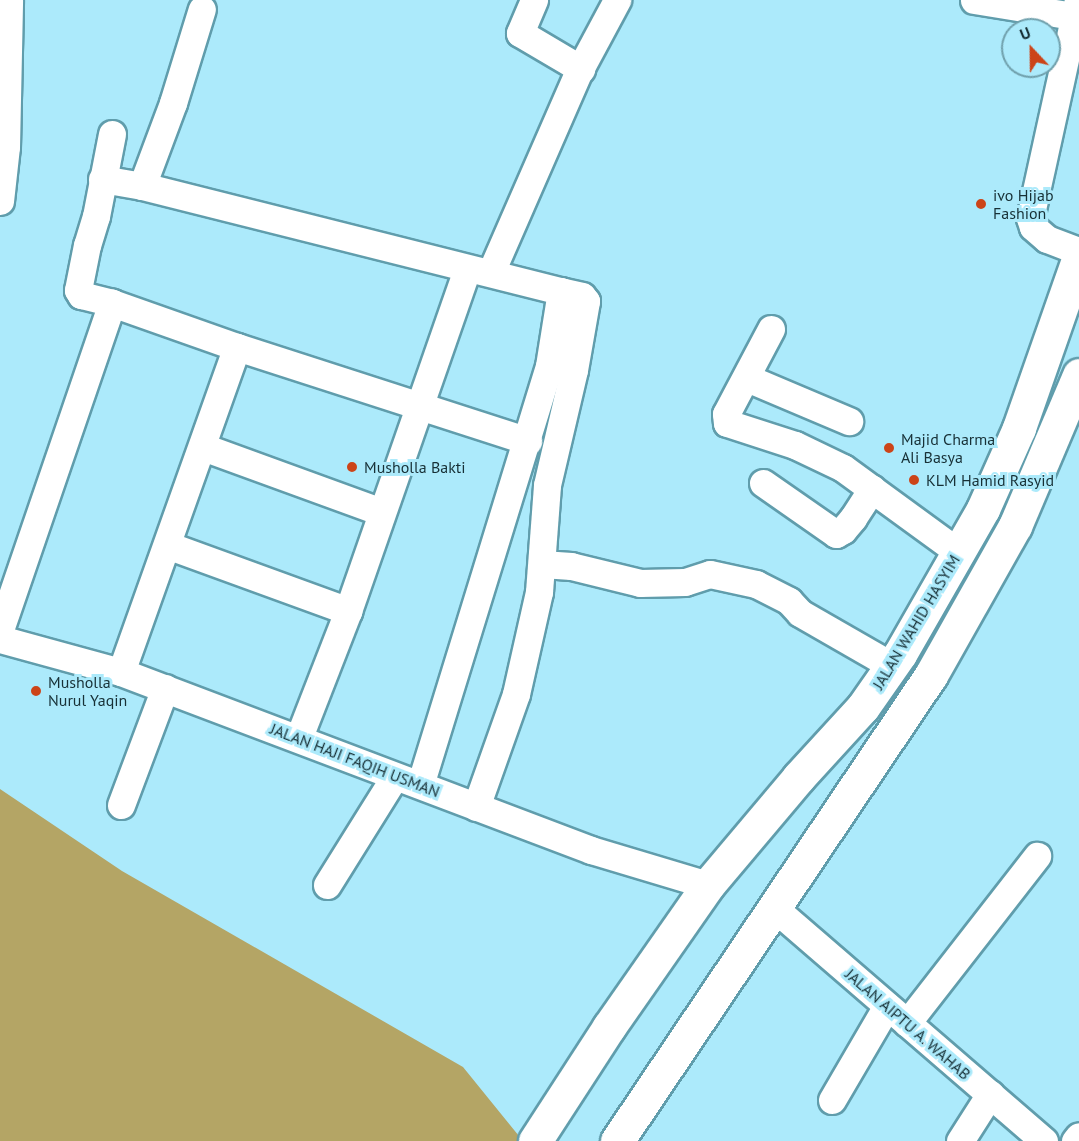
<!DOCTYPE html>
<html>
<head>
<meta charset="utf-8">
<style>
  body { margin:0 }
  #map { position:relative; width:1079px; height:1141px; overflow:hidden; background:#aceafb; font-family:"PT Sans",sans-serif }
  div>[style] { position:absolute }
  .water>* { inset:0; background:#b4a565 }
  .roads { filter:drop-shadow(2px 0 #609dac) drop-shadow(-2px 0 #609dac) drop-shadow(0 2px #609dac) drop-shadow(0 -2px #609dac) }
  .minor>* { height:27px; margin:-13.5px; padding:0 13.5px; transform-origin:13.5px; border-radius:13.5px; background:#fff }
  .highway>* { height:33px; margin:-16.5px; padding:0 16.5px; transform-origin:16.5px; border-radius:16.5px; background:#fff }
  .dots>* { width:16px; height:16px; translate:-50% -50%; box-sizing:border-box; border:3px solid #aceafb; border-radius:50% }
  span { translate:-50% -50%; white-space:nowrap; text-align:center; line-height:1.15; -webkit-text-stroke:6px #aceafb; paint-order:stroke }
  .poi-label { font-size:16px; color:#173036 }
  .left { translate:0 -50%; text-align:left }
  .street-label { font-size:16px; color:#173036 }
  .north { position:absolute; left:1001px; top:18px; width:60px; height:60px; box-sizing:border-box; background:#aceafb; border:2px solid #70a0ac; border-radius:50%; rotate:338deg; font-size:16px; font-weight:700; line-height:24px; text-align:center; color:#173036 }
  .north::after { content:''; display:block; margin:auto; width:21px; height:27px; background:#cc4418; clip-path:polygon(50% 0,100% 100%,50% 72%,0 100%) }
</style>
</head>
<body>
<div id="map">
  <div class="water">
    <div style="clip-path:polygon(0 789px,122px 871px,463px 1067px,523px 1141px,0 1141px)"></div>
  </div>
  <div class="roads">
    <div class="minor">
      <div style="left:534px;top:0;width:36px;rotate:113deg"></div>
      <div style="left:520px;top:33px;width:71px;rotate:30.5deg"></div>
      <div style="left:974px;top:0;width:106px;rotate:9.2deg"></div>
      <div style="left:1078px;top:0;width:223px;rotate:102.4deg"></div>
      <div style="left:1030px;top:218px;width:9px;rotate:72deg"></div>
      <div style="left:1033px;top:227px;width:18px;rotate:41deg"></div>
      <div style="left:1047px;top:239px;width:34px;rotate:21deg"></div>
      <div style="left:112px;top:134px;width:84px;rotate:101deg"></div>
      <div style="left:96px;top:216px;width:30px;rotate:107deg"></div>
      <div style="left:87px;top:245px;width:46px;rotate:101.3deg"></div>
      <div style="left:78px;top:290px;width:6px;rotate:59deg"></div>
      <div style="left:81px;top:295px;width:32px;rotate:14deg"></div>
      <div style="left:102px;top:179px;width:41px;rotate:9.9deg"></div>
      <div style="left:142px;top:186px;width:432px;rotate:14.1deg"></div>
      <div style="left:561px;top:291px;width:76px;rotate:99.1deg"></div>
      <div style="left:549px;top:366px;width:438px;rotate:107.1deg"></div>
      <div style="left:142px;top:186px;width:89px;rotate:-69.5deg"></div>
      <div style="left:173px;top:103px;width:98px;rotate:-72.9deg"></div>
      <div style="left:0;top:201px;width:54px;rotate:-83.7deg"></div>
      <div style="left:6px;top:147px;width:147px;rotate:-88.8deg"></div>
      <div style="left:491px;top:272px;width:219px;rotate:-66.4deg"></div>
      <div style="left:579px;top:71px;width:81px;rotate:-61.8deg"></div>
      <div style="left:771px;top:329px;width:96px;rotate:117.9deg"></div>
      <div style="left:726px;top:414px;width:9px;rotate:84deg"></div>
      <div style="left:727px;top:423px;width:71px;rotate:17.9deg"></div>
      <div style="left:795px;top:445px;width:53px;rotate:25.6deg"></div>
      <div style="left:843px;top:468px;width:142px;rotate:36.1deg"></div>
      <div style="left:747px;top:378px;width:111px;rotate:22.9deg"></div>
      <div style="left:203px;top:447px;width:190px;rotate:20deg"></div>
      <div style="left:763px;top:483px;width:89px;rotate:34.9deg"></div>
      <div style="left:836px;top:534px;width:8px;rotate:-30deg"></div>
      <div style="left:843px;top:530px;width:16px;rotate:-50deg"></div>
      <div style="left:853px;top:518px;width:35px;rotate:-57deg"></div>
      <div style="left:167px;top:545px;width:193px;rotate:20deg"></div>
      <div style="left:542px;top:564px;width:29px;rotate:4deg"></div>
      <div style="left:571px;top:566px;width:71px;rotate:13.8deg"></div>
      <div style="left:640px;top:583px;width:45px;rotate:-1.3deg"></div>
      <div style="left:685px;top:582px;width:26px;rotate:-18deg"></div>
      <div style="left:710px;top:574px;width:47px;rotate:12.3deg"></div>
      <div style="left:756px;top:584px;width:37px;rotate:27deg"></div>
      <div style="left:789px;top:601px;width:16px;rotate:47deg"></div>
      <div style="left:800px;top:613px;width:106px;rotate:29.9deg"></div>
      <div style="left:0;top:630px;width:346px;rotate:-71.1deg"></div>
      <div style="left:112px;top:303px;width:133px;rotate:19.4deg"></div>
      <div style="left:237px;top:347px;width:306px;rotate:17.9deg"></div>
      <div style="left:0;top:639px;width:125px;rotate:15.3deg"></div>
      <div style="left:121px;top:672px;width:503px;rotate:20.74deg"></div>
      <div style="left:591px;top:850px;width:122px;rotate:16.7deg"></div>
      <div style="left:121px;top:672px;width:345px;rotate:-70.4deg"></div>
      <div style="left:299px;top:737px;width:135px;rotate:-68.7deg"></div>
      <div style="left:348px;top:611px;width:353px;rotate:-70.8deg"></div>
      <div style="left:121px;top:805px;width:125px;rotate:-69.4deg"></div>
      <div style="left:476px;top:807px;width:120px;rotate:-70.5deg"></div>
      <div style="left:516px;top:694px;width:105px;rotate:-77.3deg"></div>
      <div style="left:539px;top:592px;width:107px;rotate:-85.7deg"></div>
      <div style="left:547px;top:485px;width:118px;rotate:-76.8deg"></div>
      <div style="left:574px;top:370px;width:70px;rotate:-80.1deg"></div>
      <div style="left:586px;top:301px;width:6px;rotate:-129deg"></div>
      <div style="left:582px;top:296px;width:22px;rotate:-167deg"></div>
      <div style="left:327px;top:885px;width:128px;rotate:-58deg"></div>
      <div style="left:773px;top:907px;width:358px;rotate:40.8deg"></div>
      <div style="left:907px;top:1023px;width:212px;rotate:-52.1deg"></div>
      <div style="left:832px;top:1100px;width:109px;rotate:-59.7deg"></div>
      <div style="left:960px;top:1141px;width:56px;rotate:-57.4deg"></div>
      <div style="left:1075px;top:1141px;width:6px;rotate:-51deg"></div>
    </div>
    <div class="highway">
      <div style="left:535px;top:1141px;width:136px;rotate:-57deg"></div>
      <div style="left:609px;top:1027px;width:173px;rotate:-55.1deg"></div>
      <div style="left:708px;top:885px;width:140px;rotate:-49.9deg"></div>
      <div style="left:798px;top:778px;width:96px;rotate:-47.5deg"></div>
      <div style="left:863px;top:707px;width:65px;rotate:-55.1deg"></div>
      <div style="left:900px;top:654px;width:167px;rotate:-60.2deg"></div>
      <div style="left:983px;top:509px;width:89px;rotate:-66deg"></div>
      <div style="left:1019px;top:428px;width:181px;rotate:-70.7deg"></div>
      <div style="left:617px;top:1141px;width:562px;rotate:-56.03deg"></div>
      <div style="left:931px;top:675px;width:171px;rotate:-60.6deg"></div>
      <div style="left:1015px;top:526px;width:164px;rotate:-67deg"></div>
    </div>
  </div>
  <div class="dots">
    <div style="left:981px;top:204px;background:#cc4418"></div>
    <div style="left:889px;top:448px;background:#cc4418"></div>
    <div style="left:352px;top:467px;background:#cc4418"></div>
    <div style="left:914px;top:480px;background:#cc4418"></div>
    <div style="left:36px;top:691px;background:#cc4418"></div>
  </div>
  <div class="poi-label">
    <span class="left" style="left:993px;top:204px">ivo Hijab<br>Fashion</span>
    <span class="left" style="left:901px;top:448px">Majid Charma<br>Ali Basya</span>
    <span class="left" style="left:364px;top:467px">Musholla Bakti</span>
    <span class="left" style="left:926px;top:480px">KLM Hamid Rasyid</span>
    <span class="left" style="left:48px;top:691px">Musholla<br>Nurul Yaqin</span>
  </div>
  <div class="street-label">
    <span style="left:916px;top:622px;rotate:-59deg">JALAN WAHID HASYIM</span>
    <span style="left:355px;top:760px;rotate:21deg">JALAN HAJI FAQIH USMAN</span>
    <span style="left:908px;top:1024px;rotate:41deg">JALAN AIPTU A. WAHAB</span>
  </div>
  <div class="north">U</div>
</div>
</body>
</html>
